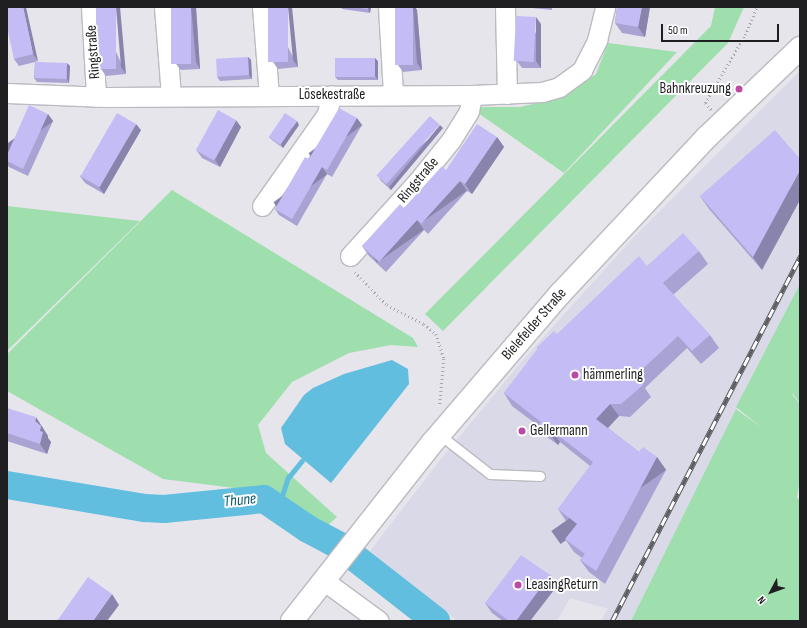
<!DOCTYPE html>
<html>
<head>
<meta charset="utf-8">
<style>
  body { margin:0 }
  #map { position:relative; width:807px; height:628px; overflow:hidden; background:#e6e5ec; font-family:"Sofia Sans Condensed",sans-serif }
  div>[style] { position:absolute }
  .built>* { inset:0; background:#dad9e7 }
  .green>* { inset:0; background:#9fdead }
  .water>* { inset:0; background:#61bede }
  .stream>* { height:4.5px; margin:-2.25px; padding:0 2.25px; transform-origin:2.25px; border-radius:2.25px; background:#61bede }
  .river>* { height:28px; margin:-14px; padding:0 14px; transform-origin:14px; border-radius:14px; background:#61bede }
  .path>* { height:2.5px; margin-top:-1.25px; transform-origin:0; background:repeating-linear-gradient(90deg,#a6a5ab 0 1px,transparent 0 4px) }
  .roads { filter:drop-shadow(1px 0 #bbbac0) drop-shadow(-1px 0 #bbbac0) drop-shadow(0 1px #bbbac0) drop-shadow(0 -1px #bbbac0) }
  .lane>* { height:9px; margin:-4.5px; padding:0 4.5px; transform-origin:4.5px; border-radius:4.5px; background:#fff }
  .street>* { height:19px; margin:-9.5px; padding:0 9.5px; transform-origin:9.5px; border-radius:9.5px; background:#fff }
  .secondary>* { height:22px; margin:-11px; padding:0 11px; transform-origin:11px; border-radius:11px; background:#fff }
  .rail>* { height:4.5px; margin-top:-2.25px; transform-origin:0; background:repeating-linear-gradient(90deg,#fff 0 9px,#5e5d61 0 18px); box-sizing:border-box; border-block:1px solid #5e5d61 }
  .wall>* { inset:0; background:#a9a3d3 }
  .shaded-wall>* { inset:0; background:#8984ac; transform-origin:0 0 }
  .building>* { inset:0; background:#c4bdf5; transform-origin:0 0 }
  .dots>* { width:11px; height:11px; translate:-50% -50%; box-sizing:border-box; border:2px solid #fff; border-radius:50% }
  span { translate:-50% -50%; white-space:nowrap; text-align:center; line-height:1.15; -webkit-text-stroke:4px #fff; paint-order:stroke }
  .street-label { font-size:15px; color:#1f1e21 }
  .poi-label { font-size:15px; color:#1f1e21 }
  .right { translate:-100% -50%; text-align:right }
  .left { translate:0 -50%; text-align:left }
  .water-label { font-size:16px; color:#0b5a70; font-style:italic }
  .frame { position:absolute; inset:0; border:8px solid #1f1e21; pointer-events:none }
  .north { position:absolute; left:751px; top:572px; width:40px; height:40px; -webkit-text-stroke:3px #fff; paint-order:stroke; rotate:229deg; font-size:11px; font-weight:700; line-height:16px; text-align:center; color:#1f1e21 }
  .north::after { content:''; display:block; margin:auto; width:14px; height:18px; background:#1f1e21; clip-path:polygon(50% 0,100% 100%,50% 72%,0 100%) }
  .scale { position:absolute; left:661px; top:24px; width:118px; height:18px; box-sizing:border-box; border:2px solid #1f1e21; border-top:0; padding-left:5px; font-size:12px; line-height:14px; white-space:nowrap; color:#1f1e21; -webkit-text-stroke:3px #fff; paint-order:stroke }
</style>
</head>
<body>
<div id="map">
  <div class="built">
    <div style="clip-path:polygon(800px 71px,800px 284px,631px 621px,601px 621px,608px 609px,570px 598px,557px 621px,457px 621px,370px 551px,440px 460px,522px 361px,633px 238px)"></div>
  </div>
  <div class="green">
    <div style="clip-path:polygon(715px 7px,744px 7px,728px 43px,443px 331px,425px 314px,711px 26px)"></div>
    <div style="clip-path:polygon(608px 43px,677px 52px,564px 173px,478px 113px,479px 107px,520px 107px,560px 98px,596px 74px)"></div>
    <div style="clip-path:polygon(172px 190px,413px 338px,418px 347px,391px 345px,349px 353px,292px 382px,258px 425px,266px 453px,337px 517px,327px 526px,266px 492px,163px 479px,7px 391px,7px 354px)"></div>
    <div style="clip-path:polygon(7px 206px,140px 221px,7px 351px)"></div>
    <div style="clip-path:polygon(800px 284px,800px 403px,793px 394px,792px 394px,800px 404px,800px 479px,797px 497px,800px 501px,800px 621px,631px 621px,736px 409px,762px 428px,736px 407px)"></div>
  </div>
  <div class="water">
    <div style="clip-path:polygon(392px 360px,408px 369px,409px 384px,331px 483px,285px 444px,281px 428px,304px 395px,313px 388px,344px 374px)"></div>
  </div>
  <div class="stream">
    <div style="left:278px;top:508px;width:32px;rotate:-72deg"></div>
    <div style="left:288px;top:478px;width:22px;rotate:-51deg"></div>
  </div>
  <div class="river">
    <div style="left:7px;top:485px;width:140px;rotate:9.5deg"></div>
    <div style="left:145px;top:508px;width:19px;rotate:3deg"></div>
    <div style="left:164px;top:509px;width:100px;rotate:-5.7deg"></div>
    <div style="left:264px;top:499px;width:53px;rotate:34.3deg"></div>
    <div style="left:308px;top:529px;width:36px;rotate:28deg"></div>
    <div style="left:340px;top:546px;width:122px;rotate:38deg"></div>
  </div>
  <div class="path">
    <div style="left:711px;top:110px;width:9px;rotate:-131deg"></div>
    <div style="left:705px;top:103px;width:79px;rotate:-59.5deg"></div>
    <div style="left:745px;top:35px;width:30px;rotate:-67deg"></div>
    <div style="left:355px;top:272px;width:46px;rotate:45.9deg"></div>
    <div style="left:387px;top:305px;width:42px;rotate:27.2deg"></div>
    <div style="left:424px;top:324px;width:16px;rotate:40deg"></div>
    <div style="left:436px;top:334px;width:26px;rotate:72deg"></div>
    <div style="left:444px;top:359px;width:45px;rotate:95.1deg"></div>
  </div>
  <div class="roads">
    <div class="lane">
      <div style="left:440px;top:435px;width:63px;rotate:38deg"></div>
      <div style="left:490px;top:474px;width:50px;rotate:2.3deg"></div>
    </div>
    <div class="street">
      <div style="left:91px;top:7px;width:90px;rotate:86.8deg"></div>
      <div style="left:164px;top:7px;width:89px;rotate:85.5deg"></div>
      <div style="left:262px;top:7px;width:89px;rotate:85.5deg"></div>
      <div style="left:388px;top:7px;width:88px;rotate:86.7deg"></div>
      <div style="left:505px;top:7px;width:87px;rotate:88.7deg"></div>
      <div style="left:7px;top:93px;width:99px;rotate:2.3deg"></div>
      <div style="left:106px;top:97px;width:366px;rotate:-0.3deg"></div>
      <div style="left:472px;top:95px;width:70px;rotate:-2.5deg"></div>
      <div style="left:542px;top:92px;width:18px;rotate:-16deg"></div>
      <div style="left:559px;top:87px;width:29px;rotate:-36deg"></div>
      <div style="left:582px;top:70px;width:34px;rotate:-63deg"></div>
      <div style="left:597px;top:40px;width:34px;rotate:-76deg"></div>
      <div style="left:262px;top:206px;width:113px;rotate:-54.8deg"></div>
      <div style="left:327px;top:114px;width:19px;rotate:-78deg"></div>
      <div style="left:350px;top:256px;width:101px;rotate:-47.8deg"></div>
      <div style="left:418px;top:181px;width:53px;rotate:-51.2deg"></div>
      <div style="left:451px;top:140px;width:34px;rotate:-58deg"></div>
      <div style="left:469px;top:111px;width:16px;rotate:-79deg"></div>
      <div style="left:323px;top:580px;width:69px;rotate:36.2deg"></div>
    </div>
    <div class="secondary">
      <div style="left:292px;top:621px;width:228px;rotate:-51.8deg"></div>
      <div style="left:433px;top:442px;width:195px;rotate:-49.4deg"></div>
      <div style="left:560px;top:294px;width:215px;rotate:-46.9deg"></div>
      <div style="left:707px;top:137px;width:129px;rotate:-43.7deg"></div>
    </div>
  </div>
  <div class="rail">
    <div style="left:612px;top:621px;width:411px;rotate:-62.7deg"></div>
  </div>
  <div class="wall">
    <div style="clip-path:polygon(7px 7px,38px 61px,35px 62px,70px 66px,69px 83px,37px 82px,34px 78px,35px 62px,19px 66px,14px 59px)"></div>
    <div style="clip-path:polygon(96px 7px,126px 74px,106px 76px,101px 69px)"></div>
    <div style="clip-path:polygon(171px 7px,196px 7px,200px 69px,181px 70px,176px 64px)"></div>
    <div style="clip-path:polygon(268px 7px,298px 67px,278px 69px,273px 62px)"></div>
    <div style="clip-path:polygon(341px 7px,371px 7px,370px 13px,342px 9px)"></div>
    <div style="clip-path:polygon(395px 7px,415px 7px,417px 10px,422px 70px,403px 72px,398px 65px)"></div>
    <div style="clip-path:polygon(532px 7px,552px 7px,552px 10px,532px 8px)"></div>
    <div style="clip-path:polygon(617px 7px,650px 7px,645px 37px,622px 33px,615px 23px)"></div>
    <div style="clip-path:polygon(541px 24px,541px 68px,522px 68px,517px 61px)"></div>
    <div style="clip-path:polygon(248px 57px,251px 60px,252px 79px,220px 81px,217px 77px)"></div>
    <div style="clip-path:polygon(378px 61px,378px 80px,338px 80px,335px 77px)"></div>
    <div style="clip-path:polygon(53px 121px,28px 176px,9px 167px,7px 164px,7px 155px)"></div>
    <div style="clip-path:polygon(299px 125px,283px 148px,272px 140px,269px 137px)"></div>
    <div style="clip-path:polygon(362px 125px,332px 177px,327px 174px,297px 226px,279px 215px,275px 209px,309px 159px)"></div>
    <div style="clip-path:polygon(241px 127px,220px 167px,202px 158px,197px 151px)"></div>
    <div style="clip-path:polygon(443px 128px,391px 190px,381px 181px,379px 178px)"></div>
    <div style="clip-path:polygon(141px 130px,104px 194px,85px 183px,80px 176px)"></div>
    <div style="clip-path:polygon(497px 137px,504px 147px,472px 194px,467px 191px,428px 234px,424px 230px,386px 272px,369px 256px,362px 246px,446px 170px)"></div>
    <div style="clip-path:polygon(800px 159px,762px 270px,709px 209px,700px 196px)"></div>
    <div style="clip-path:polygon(699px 251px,708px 264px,673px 295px,710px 335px,719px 348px,701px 364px,687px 348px,645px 388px,651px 397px,630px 417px,619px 416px,608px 428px,639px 452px,657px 457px,666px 470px,605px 584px,589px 572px,580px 560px,582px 558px,574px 552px,565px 539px,574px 527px,566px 521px,558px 509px,590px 466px,560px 442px,558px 445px,547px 437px,540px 427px,512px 406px,504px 393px,538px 349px,537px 347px,557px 334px,647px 266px)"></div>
    <div style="clip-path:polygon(7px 408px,43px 427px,43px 428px,48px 436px,48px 438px,51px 442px,47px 454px,7px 441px)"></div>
    <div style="clip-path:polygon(557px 586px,530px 621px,503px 621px,492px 613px,485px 603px)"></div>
  </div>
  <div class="shaded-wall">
    <div style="clip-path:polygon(23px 7px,26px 7px,38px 61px,33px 54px)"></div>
    <div style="clip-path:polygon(116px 7px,120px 7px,126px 74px,121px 67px)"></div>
    <div style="clip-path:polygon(191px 7px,196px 7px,200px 69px,196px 62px)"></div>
    <div style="clip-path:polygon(288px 7px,292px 7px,298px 67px,293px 60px)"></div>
    <div style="clip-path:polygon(368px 7px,371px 7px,370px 13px,368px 9px)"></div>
    <div style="clip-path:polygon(413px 7px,415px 7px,417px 10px,422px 70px,417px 63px)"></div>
    <div style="clip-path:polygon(642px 7px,650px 7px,645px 37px,638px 27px)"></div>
    <div style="clip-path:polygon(536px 17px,541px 24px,541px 68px,536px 61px)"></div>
    <div style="clip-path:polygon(248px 57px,251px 60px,252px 79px,249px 75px)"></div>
    <div style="clip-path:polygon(375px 58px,378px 61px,378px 80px,375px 76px)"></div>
    <div style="clip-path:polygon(67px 63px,70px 66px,69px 83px,67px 79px)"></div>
    <div style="left:48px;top:114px;width:9px;height:60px;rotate:54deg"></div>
    <div style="left:357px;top:118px;width:9px;height:60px;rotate:54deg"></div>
    <div style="clip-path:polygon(236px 120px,241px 127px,220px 167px,215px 160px)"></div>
    <div style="clip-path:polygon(297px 121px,299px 125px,283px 148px,281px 144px)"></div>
    <div style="clip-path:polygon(136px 124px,141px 130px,104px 194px,99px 187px)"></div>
    <div style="clip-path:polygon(440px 125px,443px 128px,391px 190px,389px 187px)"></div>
    <div style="clip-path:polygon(497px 137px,504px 147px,472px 194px,465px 184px)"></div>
    <div style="left:322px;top:167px;width:9px;height:60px;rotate:54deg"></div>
    <div style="clip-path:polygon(800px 170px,800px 200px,762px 270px,753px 257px)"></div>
    <div style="left:460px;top:181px;width:12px;height:58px;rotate:55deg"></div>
    <div style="left:417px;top:220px;width:12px;height:57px;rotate:55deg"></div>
    <div style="clip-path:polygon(610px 404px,619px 416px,605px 431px,596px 419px)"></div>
    <div style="clip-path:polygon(36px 417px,48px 436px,48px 438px,51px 442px,47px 454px,40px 444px,40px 431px,35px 421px)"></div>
    <div style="clip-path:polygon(551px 430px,560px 442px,558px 445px,549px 433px)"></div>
    <div style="left:657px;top:457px;width:16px;height:129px;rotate:55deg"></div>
    <div style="clip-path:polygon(550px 575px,557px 586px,530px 621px,516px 621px)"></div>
    <div style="clip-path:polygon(112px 594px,119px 605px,107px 621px,93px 621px)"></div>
  </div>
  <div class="building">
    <div style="clip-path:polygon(7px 7px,23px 7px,33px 54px,14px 59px,7px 27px)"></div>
    <div style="left:96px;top:7px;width:20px;height:62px"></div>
    <div style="left:171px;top:7px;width:20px;height:57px"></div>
    <div style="left:268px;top:7px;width:20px;height:55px"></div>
    <div style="clip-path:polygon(351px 7px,368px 7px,368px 9px)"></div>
    <div style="left:395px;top:7px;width:18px;height:58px"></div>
    <div style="clip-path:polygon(617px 7px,642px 7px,638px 27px,615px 23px)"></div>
    <div style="left:516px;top:16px;width:20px;height:45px;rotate:3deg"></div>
    <div style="left:248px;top:57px;width:18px;height:32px;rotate:87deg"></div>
    <div style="left:335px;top:58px;width:40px;height:19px"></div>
    <div style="left:35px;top:62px;width:32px;height:16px;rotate:2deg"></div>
    <div style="clip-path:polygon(29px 105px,48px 114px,23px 169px,7px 161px,7px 155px)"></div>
    <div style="clip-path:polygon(339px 108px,357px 118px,327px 170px,322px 167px,292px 219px,275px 209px,305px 157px,309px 159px)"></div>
    <div style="left:218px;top:110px;width:21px;height:46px;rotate:29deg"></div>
    <div style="left:117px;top:113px;width:22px;height:73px;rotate:30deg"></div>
    <div style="left:285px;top:113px;width:14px;height:29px;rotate:34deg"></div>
    <div style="left:430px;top:116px;width:13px;height:80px;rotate:42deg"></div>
    <div style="clip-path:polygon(477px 124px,497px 137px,465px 184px,460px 181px,421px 224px,417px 220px,379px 262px,362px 246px,400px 204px,404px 208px,442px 166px,446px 170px)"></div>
    <div style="clip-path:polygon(775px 130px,800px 159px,800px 170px,753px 257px,700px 196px)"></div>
    <div style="clip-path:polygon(683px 233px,699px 251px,663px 283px,710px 335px,692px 351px,678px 336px,635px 376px,643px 385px,621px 404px,610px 404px,596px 419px,639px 452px,643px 447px,657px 457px,596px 571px,580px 560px,585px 554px,565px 539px,577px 524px,558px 509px,593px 462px,551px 430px,549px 433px,539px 425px,541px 422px,504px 393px,538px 348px,537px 347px,554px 331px,557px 334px,639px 256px,647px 266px)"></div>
    <div style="clip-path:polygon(7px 408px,36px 417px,35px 421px,41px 426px,40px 431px,43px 432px,40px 444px,7px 433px)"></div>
    <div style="clip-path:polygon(521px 555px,550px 575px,516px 621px,509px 621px,485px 603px)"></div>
    <div style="clip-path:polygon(88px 577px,112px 594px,93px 621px,57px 621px)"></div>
  </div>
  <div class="dots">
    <div style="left:739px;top:89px;background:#bb4aa6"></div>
    <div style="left:575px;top:375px;background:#bb4aa6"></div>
    <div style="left:522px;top:431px;background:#bb4aa6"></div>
    <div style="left:518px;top:585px;background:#bb4aa6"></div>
  </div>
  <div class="street-label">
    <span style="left:93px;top:52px;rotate:-94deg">Ringstraße</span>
    <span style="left:332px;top:95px">Lösekestraße</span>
    <span style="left:418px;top:180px;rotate:-50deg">Ringstraße</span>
    <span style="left:534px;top:324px;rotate:-49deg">Bielefelder Straße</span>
  </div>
  <div class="poi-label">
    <span class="right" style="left:731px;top:89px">Bahnkreuzung</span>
    <span class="left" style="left:583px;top:375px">hämmerling</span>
    <span class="left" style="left:530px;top:431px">Gellermann</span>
    <span class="left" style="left:526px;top:585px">LeasingReturn</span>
  </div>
  <div class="water-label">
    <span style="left:240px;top:501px;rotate:-6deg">Thune</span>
  </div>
  <div class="frame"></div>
  <div class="north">N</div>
  <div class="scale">50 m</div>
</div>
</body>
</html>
